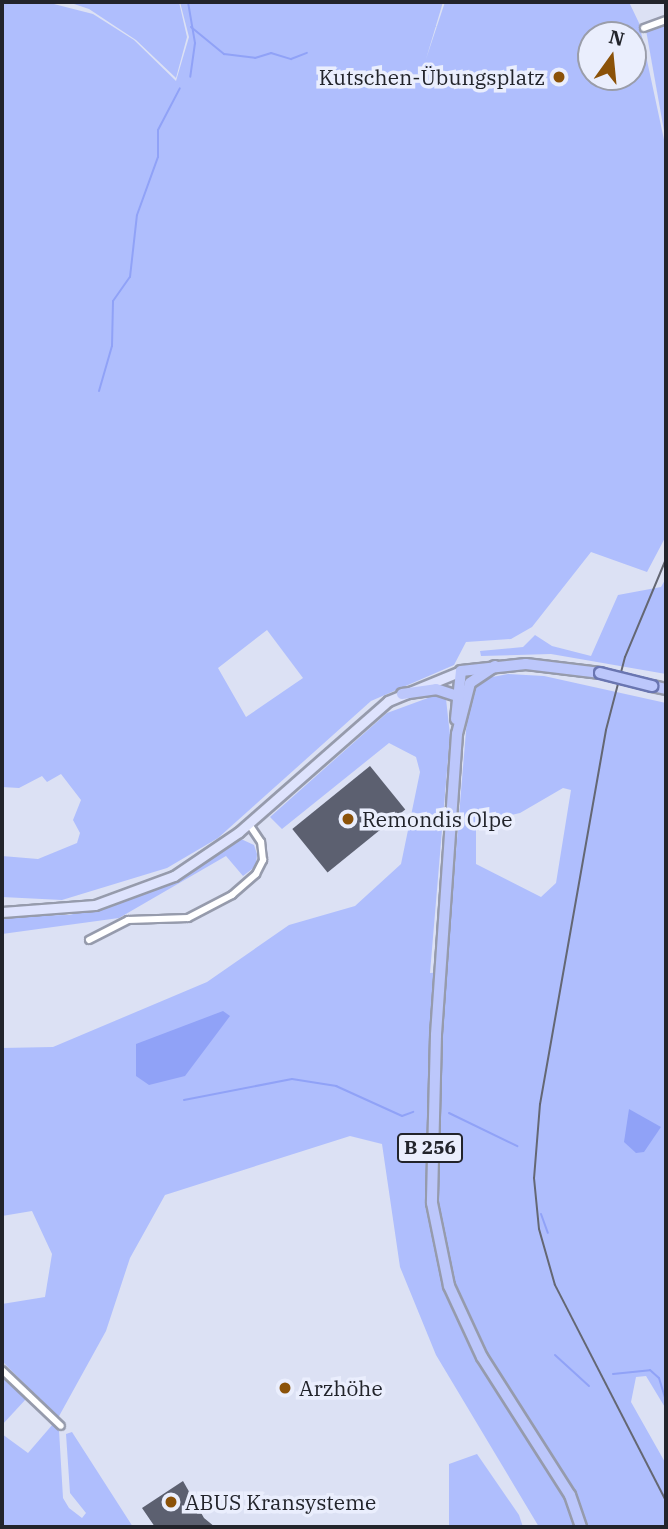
<!DOCTYPE html>
<html>
<head>
<meta charset="utf-8">
<style>
  body { margin:0 }
  #map { position:relative; width:668px; height:1529px; overflow:hidden; background:#dce1f4; font-family:"IBM Plex Serif",serif }
  div>[style] { position:absolute }
  .green>* { inset:0; background:#afbefd }
  .water>* { inset:0; background:#90a2f7 }
  .stream>* { height:2px; margin:-1px; padding:0 1px; transform-origin:1px; border-radius:1px; background:#90a2f7 }
  .building>* { inset:0; background:#5c6070; transform-origin:0 0 }
  .roads { filter:drop-shadow(2px 0 #969bac) drop-shadow(-2px 0 #969bac) drop-shadow(0 2px #969bac) drop-shadow(0 -2px #969bac) }
  .street>* { height:6px; margin:-3px; padding:0 3px; transform-origin:3px; border-radius:3px; background:#fff }
  .secondary>* { height:9px; margin:-4.5px; padding:0 4.5px; transform-origin:4.5px; border-radius:4.5px; background:#dee3fd }
  .primary>* { height:10px; margin:-5px; padding:0 5px; transform-origin:5px; border-radius:5px; background:#bcc7fb }
  .rail>* { height:2px; margin:-1px; padding:0 1px; transform-origin:1px; border-radius:1px; background:#646773 }
  .bridges { filter:drop-shadow(2px 0 #6a76b1) drop-shadow(-2px 0 #6a76b1) drop-shadow(0 2px #6a76b1) drop-shadow(0 -2px #6a76b1) }
  .primary-bridge>* { height:10px; margin:-5px; padding:0 5px; transform-origin:5px; border-radius:5px; background:#bcc7fb }
  .dots>* { width:19px; height:19px; translate:-50% -50%; box-sizing:border-box; border:4px solid #eaeefd; border-radius:50% }
  span { translate:-50% -50%; white-space:nowrap; text-align:center; line-height:1.15; -webkit-text-stroke:7px #eaeefd; paint-order:stroke }
  .shield-label span { padding:2px 5px; background:#eaeefd; border:2px solid; border-radius:5px; -webkit-text-stroke-width:0 }
  .shield-label { font-size:19px; color:#22242b; font-weight:700 }
  .poi-label { font-size:21px; color:#22242b }
  .right { translate:-100% -50%; text-align:right }
  .left { translate:0 -50%; text-align:left }
  .frame { position:absolute; inset:0; border:4px solid #22242b; pointer-events:none }
  .north { position:absolute; left:577px; top:21px; width:70px; height:70px; box-sizing:border-box; background:#eaeefd; border:2px solid #9a9da9; border-radius:50%; rotate:15deg; font-size:19px; font-weight:700; line-height:28px; text-align:center; color:#22242b }
  .north::after { content:''; display:block; margin:auto; width:24px; height:32px; background:#8b5209; clip-path:polygon(50% 0,100% 100%,50% 72%,0 100%) }
</style>
</head>
<body>
<div id="map">
  <div class="green">
    <div style="clip-path:polygon(evenodd,2px 2px,46px 2px,93px 14px,134px 40px,176px 81px,189px 37px,180px 2px,443px 2px,426px 59px,445px 2px,629px 2px,639px 23px,666px 149px,666px 536px,647px 572px,591px 552px,532px 627px,511px 639px,466px 642px,454px 665px,371px 701px,218px 838px,167px 868px,62px 900px,2px 897px,2px 856px,38px 859px,77px 843px,80px 833px,73px 820px,81px 800px,61px 774px,47px 782px,42px 776px,19px 788px,2px 787px,2px 2px,591px 35px,633px 35px,633px 77px,591px 77px,591px 35px,2px 2px,267px 630px,303px 678px,246px 717px,218px 668px,267px 630px)"></div>
    <div style="clip-path:polygon(68px 2px,179px 2px,187px 37px,176px 78px,136px 40px,89px 9px)"></div>
    <div style="clip-path:polygon(666px 24px,666px 142px,646px 30px)"></div>
    <div style="clip-path:polygon(666px 578px,666px 674px,551px 654px,481px 656px,480px 651px,523px 647px,535px 635px,552px 646px,591px 656px,618px 595px,661px 587px)"></div>
    <div style="clip-path:polygon(evenodd,508px 674px,544px 676px,666px 703px,666px 1409px,646px 1376px,636px 1377px,631px 1402px,666px 1464px,666px 1527px,539px 1527px,436px 1355px,400px 1267px,382px 1144px,350px 1136px,165px 1195px,130px 1258px,106px 1331px,58px 1418px,2px 1361px,2px 1304px,45px 1297px,52px 1254px,32px 1211px,2px 1216px,2px 1048px,53px 1047px,207px 982px,289px 925px,355px 906px,401px 864px,420px 772px,416px 757px,389px 743px,282px 829px,270px 817px,387px 713px,436px 695px,446px 699px,450px 735px,430px 973px,446px 972px,468px 707px,477px 680px,508px 674px,563px 788px,571px 790px,556px 883px,541px 897px,476px 864px,476px 823px,520px 813px,563px 788px)"></div>
    <div style="clip-path:polygon(241px 839px,254px 845px,257px 854px,256px 866px,243px 876px,226px 856px,119px 918px,2px 934px,2px 916px,69px 915px,123px 902px,183px 876px)"></div>
    <div style="clip-path:polygon(2px 1374px,26px 1399px,2px 1425px)"></div>
    <div style="clip-path:polygon(53px 1424px,59px 1430px,63px 1498px,69px 1508px,82px 1518px,86px 1513px,70px 1493px,66px 1434px,72px 1432px,133px 1527px,2px 1527px,2px 1434px,28px 1453px)"></div>
    <div style="clip-path:polygon(477px 1454px,519px 1515px,523px 1527px,449px 1527px,449px 1464px)"></div>
  </div>
  <div class="water">
    <div style="clip-path:polygon(223px 1011px,230px 1016px,185px 1076px,149px 1085px,136px 1076px,136px 1044px)"></div>
    <div style="clip-path:polygon(629px 1109px,661px 1127px,644px 1152px,636px 1153px,624px 1142px)"></div>
  </div>
  <div class="stream">
    <div style="left:188px;top:2px;width:42px;rotate:80.3deg"></div>
    <div style="left:195px;top:43px;width:34px;rotate:98deg"></div>
    <div style="left:191px;top:27px;width:43px;rotate:39.3deg"></div>
    <div style="left:224px;top:54px;width:31px;rotate:7deg"></div>
    <div style="left:255px;top:58px;width:17px;rotate:-17deg"></div>
    <div style="left:271px;top:53px;width:21px;rotate:17deg"></div>
    <div style="left:291px;top:59px;width:17px;rotate:-21deg"></div>
    <div style="left:99px;top:391px;width:47px;rotate:-73.9deg"></div>
    <div style="left:112px;top:346px;width:45px;rotate:-88.7deg"></div>
    <div style="left:113px;top:301px;width:29px;rotate:-55deg"></div>
    <div style="left:130px;top:277px;width:62px;rotate:-83.6deg"></div>
    <div style="left:137px;top:215px;width:62px;rotate:-70.1deg"></div>
    <div style="left:158px;top:157px;width:27px;rotate:-90deg"></div>
    <div style="left:158px;top:130px;width:47px;rotate:-62.4deg"></div>
    <div style="left:184px;top:1100px;width:110px;rotate:-11deg"></div>
    <div style="left:292px;top:1079px;width:45px;rotate:9deg"></div>
    <div style="left:336px;top:1086px;width:72px;rotate:24.4deg"></div>
    <div style="left:402px;top:1116px;width:12px;rotate:-20deg"></div>
    <div style="left:449px;top:1113px;width:76px;rotate:25.9deg"></div>
    <div style="left:541px;top:1214px;width:20px;rotate:70deg"></div>
    <div style="left:555px;top:1355px;width:46px;rotate:42.4deg"></div>
    <div style="left:613px;top:1374px;width:37px;rotate:-6deg"></div>
    <div style="left:650px;top:1370px;width:12px;rotate:42deg"></div>
    <div style="left:659px;top:1378px;width:24px;rotate:73deg"></div>
  </div>
  <div class="building">
    <div style="left:370px;top:766px;width:56px;height:100px;rotate:51deg"></div>
    <div style="clip-path:polygon(183px 1481px,204px 1518px,215px 1527px,155px 1527px,142px 1508px)"></div>
  </div>
  <div class="roads">
    <div class="street">
      <div style="left:644px;top:28px;width:23px;rotate:-20deg"></div>
      <div style="left:89px;top:940px;width:44px;rotate:-27.1deg"></div>
      <div style="left:128px;top:920px;width:60px;rotate:-1.9deg"></div>
      <div style="left:188px;top:918px;width:50px;rotate:-27.6deg"></div>
      <div style="left:232px;top:895px;width:32px;rotate:-41deg"></div>
      <div style="left:256px;top:874px;width:16px;rotate:-63deg"></div>
      <div style="left:263px;top:860px;width:18px;rotate:-96deg"></div>
      <div style="left:261px;top:842px;width:22px;rotate:-124deg"></div>
      <div style="left:2px;top:1370px;width:81px;rotate:43.5deg"></div>
    </div>
    <div class="secondary">
      <div style="left:2px;top:912px;width:93px;rotate:-4.3deg"></div>
      <div style="left:95px;top:905px;width:84px;rotate:-20.2deg"></div>
      <div style="left:174px;top:876px;width:78px;rotate:-34.1deg"></div>
      <div style="left:239px;top:832px;width:198px;rotate:-41.3deg"></div>
      <div style="left:388px;top:701px;width:79px;rotate:-22.3deg"></div>
    </div>
    <div class="primary">
      <div style="left:495px;top:666px;width:30px;rotate:146deg"></div>
      <div style="left:470px;top:683px;width:53px;rotate:104.3deg"></div>
      <div style="left:457px;top:734px;width:302px;rotate:94deg"></div>
      <div style="left:436px;top:1035px;width:168px;rotate:91.4deg"></div>
      <div style="left:432px;top:1203px;width:85px;rotate:78.4deg"></div>
      <div style="left:449px;top:1286px;width:78px;rotate:65.1deg"></div>
      <div style="left:482px;top:1357px;width:164px;rotate:57.5deg"></div>
      <div style="left:570px;top:1495px;width:34px;rotate:71deg"></div>
      <div style="left:461px;top:671px;width:65px;rotate:-6.1deg"></div>
      <div style="left:526px;top:664px;width:75px;rotate:6.9deg"></div>
      <div style="left:652px;top:686px;width:14px;rotate:12deg"></div>
      <div style="left:402px;top:694px;width:34px;rotate:-8deg"></div>
      <div style="left:436px;top:689px;width:20px;rotate:18deg"></div>
      <div style="left:456px;top:719px;width:48px;rotate:-84.1deg"></div>
    </div>
  </div>
  <div class="rail">
    <div style="left:666px;top:559px;width:106px;rotate:112.7deg"></div>
    <div style="left:625px;top:657px;width:75px;rotate:104.6deg"></div>
    <div style="left:606px;top:730px;width:380px;rotate:100deg"></div>
    <div style="left:540px;top:1104px;width:74px;rotate:94.6deg"></div>
    <div style="left:534px;top:1178px;width:51px;rotate:84.4deg"></div>
    <div style="left:539px;top:1229px;width:58px;rotate:74.1deg"></div>
    <div style="left:555px;top:1285px;width:243px;rotate:62.8deg"></div>
  </div>
  <div class="bridges">
    <div class="primary-bridge">
      <div style="left:600px;top:673px;width:54px;rotate:14deg"></div>
    </div>
  </div>
  <div class="dots">
    <div style="left:559px;top:77px;background:#8b5209"></div>
    <div style="left:348px;top:819px;background:#8b5209"></div>
    <div style="left:285px;top:1388px;background:#8b5209"></div>
    <div style="left:171px;top:1502px;background:#8b5209"></div>
  </div>
  <div class="shield-label">
    <span style="left:430px;top:1148px">B 256</span>
  </div>
  <div class="poi-label">
    <span class="right" style="left:545px;top:77px">Kutschen-Übungsplatz</span>
    <span class="left" style="left:362px;top:819px">Remondis Olpe</span>
    <span class="left" style="left:299px;top:1388px">Arzhöhe</span>
    <span class="left" style="left:185px;top:1502px">ABUS Kransysteme</span>
  </div>
  <div class="frame"></div>
  <div class="north">N</div>
</div>
</body>
</html>
